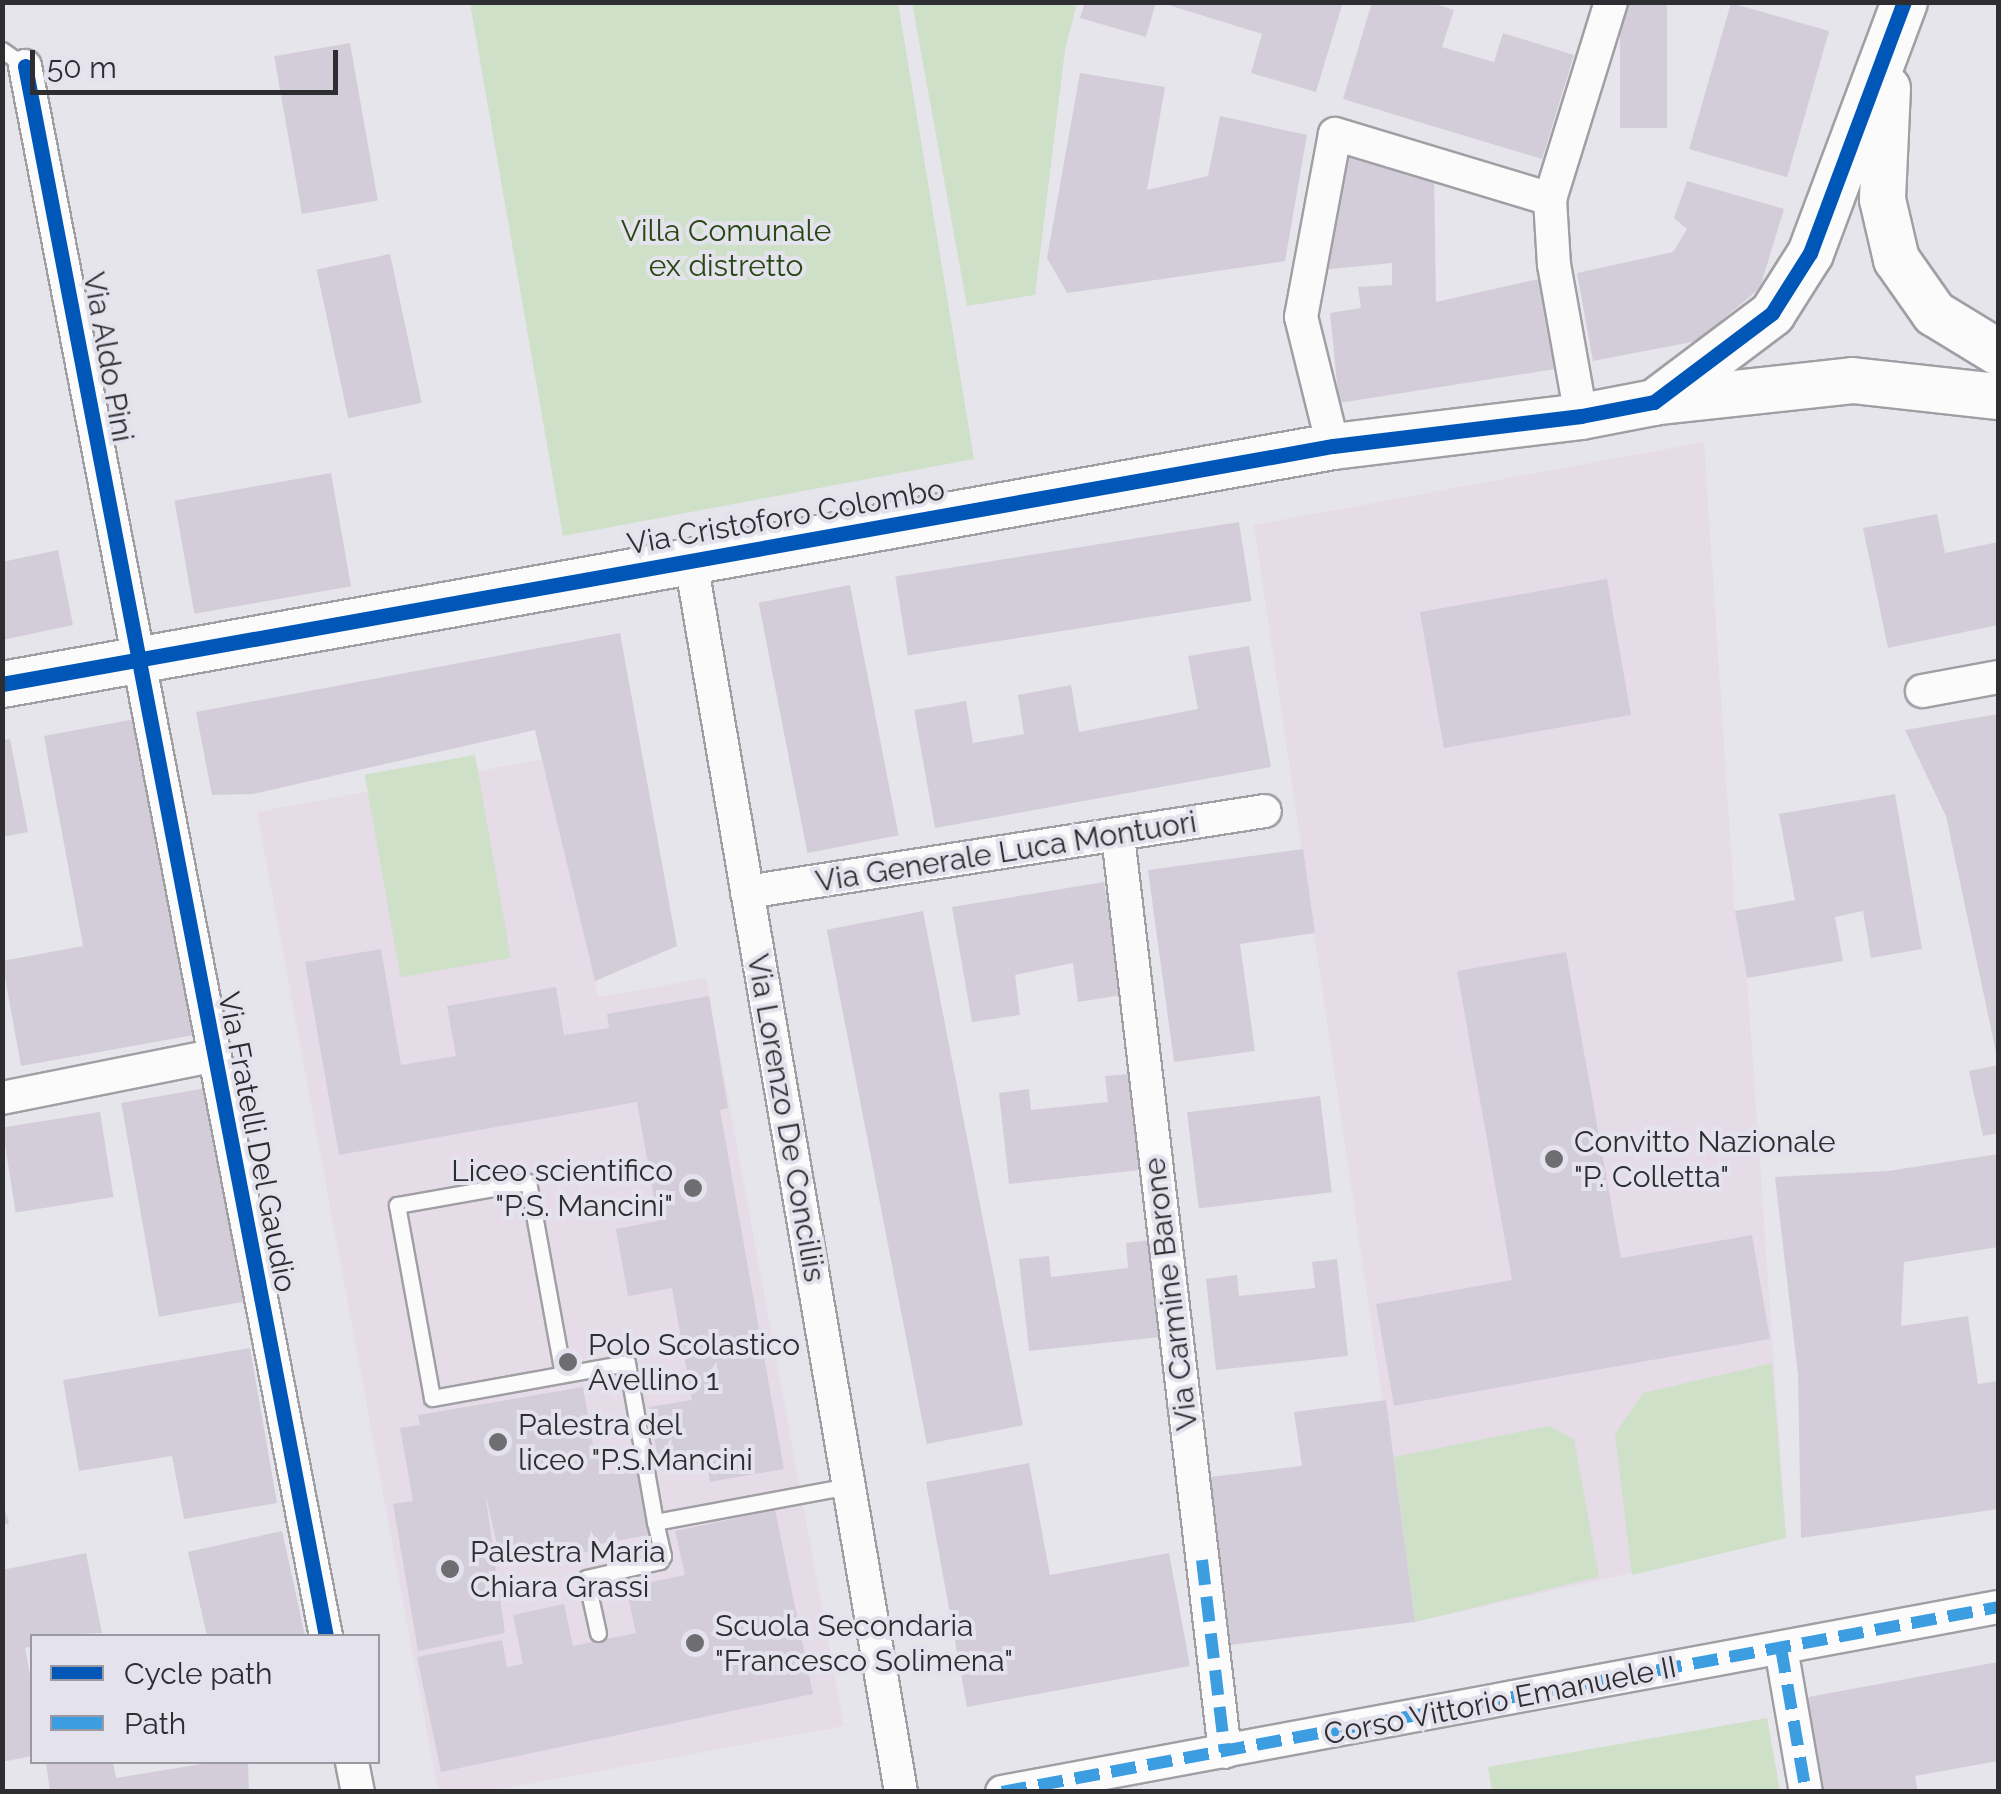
<!DOCTYPE html>
<html>
<head>
<meta charset="utf-8">
<style>
  body { margin:0 }
  #map { position:relative; width:2001px; height:1794px; overflow:hidden; background:#e6e5eb; font-family:Raleway,sans-serif }
  div>[style] { position:absolute }
  .education>* { inset:0; background:#e6dce8 }
  .green>* { inset:0; background:#cfe0c8; transform-origin:0 0 }
  .building>* { inset:0; background:#d3cdda; transform-origin:0 0 }
  .roads { filter:drop-shadow(2px 0 #a09fa4) drop-shadow(-2px 0 #a09fa4) drop-shadow(0 2px #a09fa4) drop-shadow(0 -2px #a09fa4) }
  .lane>* { height:15px; margin:-7.5px; padding:0 7.5px; transform-origin:7.5px; border-radius:7.5px; background:#fbfbfc }
  .street>* { height:32px; margin:-16px; padding:0 16px; transform-origin:16px; border-radius:16px; background:#fbfbfc }
  .secondary>* { height:45px; margin:-22.5px; padding:0 22.5px; transform-origin:22.5px; border-radius:22.5px; background:#fbfbfc }
  .quiet>* { height:12px; margin-top:-6px; transform-origin:0; background:repeating-linear-gradient(90deg,#3d9de1 0 25px,transparent 0 37px) }
  .cycleway>* { height:15px; margin:-7.5px; padding:0 7.5px; transform-origin:7.5px; border-radius:7.5px; background:#0057b8 }
  .dots>* { width:28px; height:28px; translate:-50% -50%; box-sizing:border-box; border:5px solid #e4e3ed; border-radius:50% }
  span { translate:-50% -50%; white-space:nowrap; text-align:center; line-height:1.15; -webkit-text-stroke:8px #e4e3ed; paint-order:stroke }
  .park-label { font-size:30px; color:#294712 }
  .street-label { font-size:30px; color:#2e2d31 }
  .poi-label { font-size:30px; color:#2e2d31 }
  .left { translate:0 -50%; text-align:left }
  .right { translate:-100% -50%; text-align:right }
  .frame { position:absolute; inset:0; border:5px solid #2e2d31; pointer-events:none }
  .legend { position:absolute; left:30px; top:1634px; width:350px; height:130px; box-sizing:border-box; background:#e4e3ed; border:2px solid #9b9aa2; margin:0; padding:12px 18px; list-style:none; font-size:30px; color:#2e2d31 }
  .legend li { display:flex; align-items:center; gap:20px; height:50px }
  .legend b { width:50px; border:2px solid #9b9aa2 }
  .scale { position:absolute; left:30px; top:50px; width:308px; height:45px; box-sizing:border-box; border:5px solid #2e2d31; border-top:0; padding-left:12px; font-size:30px; line-height:35px; white-space:nowrap; color:#2e2d31; -webkit-text-stroke:8px #e4e3ed; paint-order:stroke }
</style>
</head>
<body>
<div id="map">
  <div class="education">
    <div style="clip-path:polygon(1704px 442px,1735px 911px,1747px 978px,1786px 1538px,1415px 1622px,1254px 525px)"></div>
    <div style="clip-path:polygon(554px 757px,598px 997px,706px 978px,844px 1726px,491px 1791px,438px 1791px,257px 812px)"></div>
  </div>
  <div class="green">
    <div style="clip-path:polygon(470px 3px,898px 3px,974px 459px,563px 536px)"></div>
    <div style="clip-path:polygon(912px 3px,1077px 3px,1065px 50px,1035px 295px,967px 306px)"></div>
    <div style="left:475px;top:755px;width:206px;height:112px;rotate:80deg"></div>
    <div style="clip-path:polygon(1772px 1363px,1786px 1538px,1632px 1575px,1615px 1434px,1643px 1393px)"></div>
    <div style="clip-path:polygon(1549px 1426px,1574px 1439px,1599px 1577px,1415px 1622px,1394px 1457px)"></div>
    <div style="clip-path:polygon(1767px 1718px,1780px 1791px,1492px 1791px,1488px 1767px)"></div>
  </div>
  <div class="building">
    <div style="clip-path:polygon(1085px 2px,1156px 2px,1146px 37px,1080px 18px)"></div>
    <div style="clip-path:polygon(1159px 2px,1343px 2px,1316px 92px,1251px 73px,1262px 34px)"></div>
    <div style="clip-path:polygon(1372px 2px,1430px 2px,1454px 10px,1442px 47px,1494px 62px,1503px 33px,1574px 55px,1542px 159px,1343px 99px)"></div>
    <div style="left:1620px;top:2px;width:47px;height:126px"></div>
    <div style="left:1731px;top:3px;width:102px;height:152px;rotate:16deg"></div>
    <div style="left:350px;top:43px;width:160px;height:77px;rotate:80deg"></div>
    <div style="clip-path:polygon(1080px 73px,1165px 87px,1147px 190px,1208px 176px,1220px 116px,1307px 135px,1285px 261px,1067px 293px,1047px 258px)"></div>
    <div style="clip-path:polygon(1337px 146px,1434px 172px,1436px 302px,1547px 277px,1568px 367px,1339px 403px,1330px 313px,1361px 308px,1358px 287px,1392px 285px,1392px 263px,1321px 270px)"></div>
    <div style="clip-path:polygon(1687px 181px,1784px 209px,1760px 288px,1697px 341px,1593px 361px,1577px 273px,1673px 252px,1687px 229px,1674px 218px)"></div>
    <div style="left:390px;top:254px;width:152px;height:75px;rotate:78deg"></div>
    <div style="left:331px;top:473px;width:115px;height:159px;rotate:80deg"></div>
    <div style="clip-path:polygon(1937px 514px,1945px 553px,1998px 542px,1998px 625px,1888px 648px,1863px 528px)"></div>
    <div style="left:1239px;top:522px;width:80px;height:348px;rotate:81deg"></div>
    <div style="clip-path:polygon(58px 550px,73px 625px,2px 640px,2px 562px)"></div>
    <div style="left:1607px;top:579px;width:138px;height:190px;rotate:80deg"></div>
    <div style="left:850px;top:585px;width:255px;height:93px;rotate:79deg"></div>
    <div style="clip-path:polygon(620px 633px,677px 946px,595px 981px,535px 730px,253px 794px,212px 795px,196px 712px)"></div>
    <div style="clip-path:polygon(1249px 646px,1271px 767px,935px 828px,914px 710px,966px 701px,973px 743px,1024px 734px,1018px 695px,1071px 685px,1079px 732px,1198px 709px,1188px 656px)"></div>
    <div style="clip-path:polygon(1998px 714px,1998px 1057px,1997px 1057px,1946px 816px,1905px 730px)"></div>
    <div style="clip-path:polygon(135px 719px,194px 1035px,21px 1066px,2px 961px,83px 946px,44px 736px)"></div>
    <div style="clip-path:polygon(10px 739px,28px 832px,2px 837px,2px 740px)"></div>
    <div style="clip-path:polygon(1895px 794px,1922px 949px,1871px 958px,1863px 911px,1835px 917px,1843px 961px,1747px 978px,1735px 911px,1795px 900px,1779px 814px)"></div>
    <div style="clip-path:polygon(1303px 849px,1315px 933px,1240px 944px,1255px 1051px,1174px 1062px,1148px 870px)"></div>
    <div style="clip-path:polygon(1104px 882px,1122px 995px,1078px 1002px,1073px 963px,1015px 975px,1020px 1015px,972px 1022px,952px 907px)"></div>
    <div style="left:923px;top:911px;width:524px;height:98px;rotate:79deg"></div>
    <div style="clip-path:polygon(381px 949px,401px 1065px,456px 1056px,447px 1006px,556px 987px,564px 1035px,609px 1028px,607px 1014px,709px 996px,728px 1108px,720px 1110px,784px 1469px,710px 1482px,707px 1463px,660px 1471px,649px 1407px,692px 1400px,672px 1288px,628px 1296px,616px 1229px,658px 1221px,637px 1102px,339px 1155px,305px 962px)"></div>
    <div style="clip-path:polygon(1566px 952px,1621px 1258px,1752px 1235px,1770px 1339px,1394px 1406px,1376px 1304px,1512px 1280px,1457px 971px)"></div>
    <div style="clip-path:polygon(1998px 1065px,1998px 1133px,1983px 1136px,1969px 1071px)"></div>
    <div style="clip-path:polygon(1130px 1074px,1140px 1170px,1009px 1184px,999px 1093px,1029px 1089px,1031px 1110px,1108px 1102px,1105px 1076px)"></div>
    <div style="left:206px;top:1088px;width:217px;height:86px;rotate:80deg"></div>
    <div style="left:1320px;top:1096px;width:97px;height:134px;rotate:83deg"></div>
    <div style="left:100px;top:1112px;width:86px;height:99px;rotate:81deg"></div>
    <div style="clip-path:polygon(1998px 1154px,1998px 1247px,1904px 1262px,1901px 1326px,1968px 1316px,1978px 1384px,1998px 1381px,1998px 1509px,1801px 1538px,1798px 1375px,1775px 1177px,1888px 1171px)"></div>
    <div style="clip-path:polygon(1150px 1240px,1160px 1337px,1029px 1351px,1019px 1259px,1049px 1256px,1051px 1277px,1128px 1268px,1126px 1243px)"></div>
    <div style="clip-path:polygon(1337px 1259px,1348px 1356px,1216px 1370px,1206px 1279px,1237px 1275px,1239px 1296px,1315px 1288px,1312px 1262px)"></div>
    <div style="clip-path:polygon(250px 1348px,277px 1503px,184px 1519px,172px 1456px,79px 1471px,63px 1380px)"></div>
    <div style="clip-path:polygon(583px 1387px,595px 1456px,605px 1455px,609px 1474px,641px 1468px,654px 1534px,589px 1546px,589px 1551px,562px 1557px,561px 1550px,501px 1562px,485px 1492px,505px 1633px,418px 1651px,393px 1504px,413px 1501px,400px 1428px,420px 1425px,418px 1415px)"></div>
    <div style="clip-path:polygon(1386px 1400px,1415px 1622px,1230px 1645px,1210px 1477px,1302px 1466px,1294px 1412px)"></div>
    <div style="clip-path:polygon(1029px 1463px,1050px 1575px,1169px 1553px,1190px 1666px,967px 1707px,926px 1482px)"></div>
    <div style="clip-path:polygon(2px 1499px,9px 1524px,2px 1525px)"></div>
    <div style="clip-path:polygon(775px 1510px,813px 1694px,441px 1772px,417px 1657px,502px 1640px,507px 1667px,523px 1664px,513px 1615px,564px 1604px,573px 1646px,636px 1633px,626px 1587px,685px 1575px,675px 1531px)"></div>
    <div style="clip-path:polygon(282px 1531px,305px 1636px,207px 1636px,188px 1552px)"></div>
    <div style="clip-path:polygon(86px 1553px,102px 1633px,32px 1636px,32px 1646px,25px 1648px,32px 1685px,32px 1756px,2px 1762px,2px 1570px)"></div>
    <div style="clip-path:polygon(1998px 1662px,1998px 1761px,1915px 1776px,1918px 1792px,1820px 1792px,1803px 1698px)"></div>
    <div style="clip-path:polygon(46px 1762px,113px 1762px,116px 1778px,214px 1762px,248px 1762px,249px 1792px,50px 1792px)"></div>
  </div>
  <div class="roads">
    <div class="lane">
      <div style="left:2px;top:50px;width:28px;rotate:35deg"></div>
      <div style="left:563px;top:1374px;width:195px;rotate:-100.3deg"></div>
      <div style="left:528px;top:1182px;width:133px;rotate:170deg"></div>
      <div style="left:397px;top:1205px;width:196px;rotate:79.7deg"></div>
      <div style="left:432px;top:1398px;width:198px;rotate:-10.2deg"></div>
      <div style="left:627px;top:1363px;width:161px;rotate:80deg"></div>
      <div style="left:655px;top:1522px;width:197px;rotate:-10.5deg"></div>
      <div style="left:598px;top:1633px;width:56px;rotate:-102.3deg"></div>
      <div style="left:586px;top:1578px;width:76px;rotate:-12.9deg"></div>
      <div style="left:660px;top:1561px;width:6px;rotate:-59deg"></div>
      <div style="left:663px;top:1556px;width:35px;rotate:-103deg"></div>
    </div>
    <div class="street">
      <div style="left:25px;top:66px;width:1599px;rotate:79.15deg"></div>
      <div style="left:1581px;top:416px;width:153px;rotate:-100.1deg"></div>
      <div style="left:1554px;top:265px;width:66px;rotate:-93.5deg"></div>
      <div style="left:1550px;top:199px;width:206px;rotate:-72.8deg"></div>
      <div style="left:1333px;top:446px;width:133px;rotate:-103.9deg"></div>
      <div style="left:1301px;top:317px;width:186px;rotate:-79.5deg"></div>
      <div style="left:1335px;top:134px;width:225px;rotate:16.8deg"></div>
      <div style="left:691px;top:562px;width:1248px;rotate:80.31deg"></div>
      <div style="left:1922px;top:691px;width:77px;rotate:-10.4deg"></div>
      <div style="left:1118px;top:836px;width:922px;rotate:83.34deg"></div>
      <div style="left:747px;top:892px;width:524px;rotate:-8.89deg"></div>
      <div style="left:2px;top:1098px;width:214px;rotate:-11.3deg"></div>
      <div style="left:1781px;top:1648px;width:146px;rotate:80.2deg"></div>
      <div style="left:352px;top:1762px;width:31px;rotate:79deg"></div>
      <div style="left:1002px;top:1792px;width:1013px;rotate:-10.52deg"></div>
    </div>
    <div class="secondary">
      <div style="left:1887px;top:88px;width:111px;rotate:92.6deg"></div>
      <div style="left:1882px;top:199px;width:62px;rotate:76.9deg"></div>
      <div style="left:1896px;top:259px;width:66px;rotate:54.9deg"></div>
      <div style="left:1934px;top:313px;width:75px;rotate:31.4deg"></div>
      <div style="left:1660px;top:401px;width:193px;rotate:-6.2deg"></div>
      <div style="left:1852px;top:380px;width:147px;rotate:6.3deg"></div>
      <div style="left:2px;top:684px;width:1352px;rotate:-10.14deg"></div>
      <div style="left:1333px;top:446px;width:250px;rotate:-6.9deg"></div>
      <div style="left:1581px;top:416px;width:74px;rotate:-10.9deg"></div>
      <div style="left:1654px;top:402px;width:148px;rotate:-37deg"></div>
      <div style="left:1772px;top:313px;width:71px;rotate:-57.7deg"></div>
      <div style="left:1810px;top:253px;width:268px;rotate:-69.5deg"></div>
    </div>
  </div>
  <div class="quiet">
    <div style="left:1202px;top:1560px;width:193px;rotate:83.2deg"></div>
    <div style="left:1781px;top:1648px;width:146px;rotate:80.2deg"></div>
    <div style="left:1002px;top:1792px;width:1013px;rotate:-10.52deg"></div>
  </div>
  <div class="cycleway">
    <div style="left:25px;top:66px;width:1599px;rotate:79.15deg"></div>
    <div style="left:2px;top:684px;width:1352px;rotate:-10.14deg"></div>
    <div style="left:1333px;top:446px;width:250px;rotate:-6.9deg"></div>
    <div style="left:1581px;top:416px;width:74px;rotate:-10.9deg"></div>
    <div style="left:1654px;top:402px;width:148px;rotate:-37deg"></div>
    <div style="left:1772px;top:313px;width:71px;rotate:-57.7deg"></div>
    <div style="left:1810px;top:253px;width:268px;rotate:-69.5deg"></div>
  </div>
  <div class="dots">
    <div style="left:1554px;top:1159px;background:#6e6d72"></div>
    <div style="left:693px;top:1188px;background:#6e6d72"></div>
    <div style="left:568px;top:1362px;background:#6e6d72"></div>
    <div style="left:498px;top:1442px;background:#6e6d72"></div>
    <div style="left:450px;top:1569px;background:#6e6d72"></div>
    <div style="left:695px;top:1643px;background:#6e6d72"></div>
  </div>
  <div class="park-label">
    <span style="left:726px;top:248px">Villa Comunale<br>ex distretto</span>
  </div>
  <div class="street-label">
    <span style="left:108px;top:357px;rotate:80deg">Via Aldo Pini</span>
    <span style="left:786px;top:517px;rotate:-10deg">Via Cristoforo Colombo</span>
    <span style="left:1006px;top:852px;rotate:-9deg">Via Generale Luca Montuori</span>
    <span style="left:786px;top:1118px;rotate:80deg">Via Lorenzo De Conciliis</span>
    <span style="left:257px;top:1142px;rotate:79deg">Via Fratelli Del Gaudio</span>
    <span style="left:1171px;top:1294px;rotate:-97deg">Via Carmine Barone</span>
    <span style="left:1500px;top:1701px;rotate:-11deg">Corso Vittorio Emanuele II</span>
  </div>
  <div class="poi-label">
    <span class="left" style="left:1574px;top:1159px">Convitto Nazionale<br>"P. Colletta"</span>
    <span class="right" style="left:673px;top:1188px">Liceo scientifico<br>"P.S. Mancini"</span>
    <span class="left" style="left:588px;top:1362px">Polo Scolastico<br>Avellino 1</span>
    <span class="left" style="left:518px;top:1442px">Palestra del<br>liceo "P.S.Mancini</span>
    <span class="left" style="left:470px;top:1569px">Palestra Maria<br>Chiara Grassi</span>
    <span class="left" style="left:715px;top:1643px">Scuola Secondaria<br>"Francesco Solimena"</span>
  </div>
  <div class="frame"></div>
  <ul class="legend">
  <li><b style="height:12px;background:#0057b8"></b>Cycle path</li>
  <li><b style="height:12px;background:#3d9de1"></b>Path</li>
  </ul>
  <div class="scale">50 m</div>
</div>
</body>
</html>
